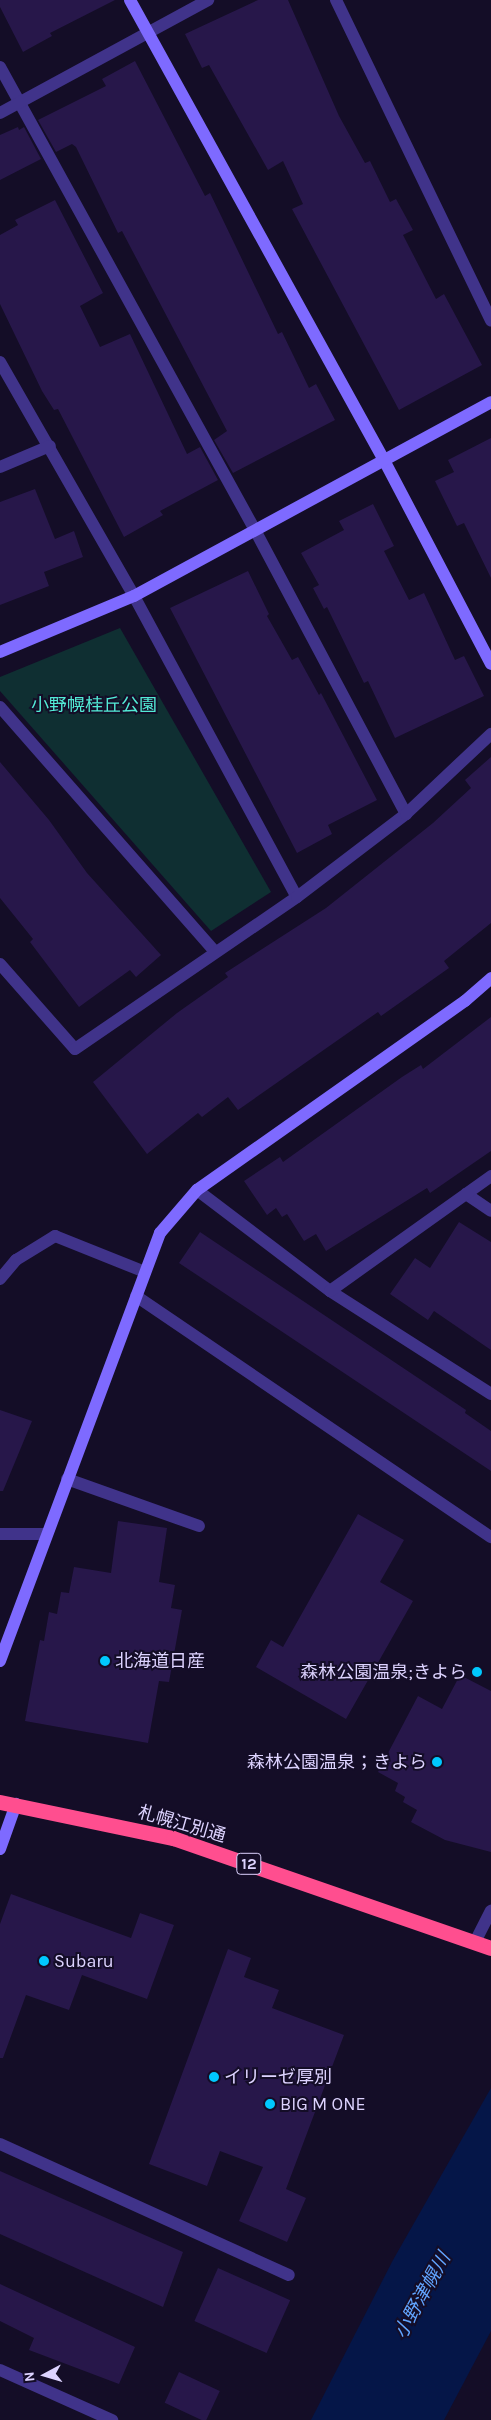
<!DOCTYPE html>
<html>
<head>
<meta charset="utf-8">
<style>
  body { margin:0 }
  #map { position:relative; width:491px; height:2420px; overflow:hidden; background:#140d27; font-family:Karla,"Noto Sans JP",sans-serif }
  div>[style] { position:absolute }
  .green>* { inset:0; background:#0f2f32 }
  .water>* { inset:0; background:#051648 }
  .building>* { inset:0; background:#27174a; transform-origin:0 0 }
  .lane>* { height:12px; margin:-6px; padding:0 6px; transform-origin:6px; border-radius:6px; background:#40338a }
  .street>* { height:12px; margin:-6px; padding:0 6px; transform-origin:6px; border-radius:6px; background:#40338a }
  .secondary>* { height:12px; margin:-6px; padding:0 6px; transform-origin:6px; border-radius:6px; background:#7e6aff }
  .highway>* { height:15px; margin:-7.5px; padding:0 7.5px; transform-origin:7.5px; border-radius:7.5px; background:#ff4e8f }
  .dots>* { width:14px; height:14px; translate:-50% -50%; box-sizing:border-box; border:2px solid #140d27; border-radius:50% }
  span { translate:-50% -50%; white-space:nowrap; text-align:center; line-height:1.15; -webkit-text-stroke:4px #140d27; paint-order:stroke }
  .shield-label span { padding:1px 4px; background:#140d27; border:1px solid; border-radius:4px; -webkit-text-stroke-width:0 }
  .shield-label { font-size:16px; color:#ddd3ff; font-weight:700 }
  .park-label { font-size:18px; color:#53ebd6 }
  .poi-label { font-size:18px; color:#ddd3ff }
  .left { translate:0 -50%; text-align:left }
  .right { translate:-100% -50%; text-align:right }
  .street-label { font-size:18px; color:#ddd3ff }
  .water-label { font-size:19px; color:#61a4ff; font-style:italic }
  .north { position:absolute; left:20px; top:2350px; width:50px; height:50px; -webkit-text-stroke:4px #140d27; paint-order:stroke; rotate:264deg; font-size:14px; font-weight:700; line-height:20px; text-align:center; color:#ddd3ff }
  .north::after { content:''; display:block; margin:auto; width:18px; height:22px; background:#ddd3ff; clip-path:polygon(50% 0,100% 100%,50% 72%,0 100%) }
</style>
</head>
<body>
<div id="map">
  <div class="green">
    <div style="clip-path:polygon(120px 628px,271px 892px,211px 931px,0 691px,0 677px)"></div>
  </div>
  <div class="water">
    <div style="clip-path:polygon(491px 2088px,491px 2331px,444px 2420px,311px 2420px,393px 2260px)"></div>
  </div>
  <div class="building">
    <div style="clip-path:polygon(0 0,115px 0,50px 33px,52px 36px,23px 52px,0 7px)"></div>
    <div style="clip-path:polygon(258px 0,288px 0,339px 116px,365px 163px,370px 161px,390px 202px,396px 199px,413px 230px,403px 235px,436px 299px,444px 294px,482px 365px,399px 410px,292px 209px,303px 204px,283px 161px,268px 170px,209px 65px,202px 68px,185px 34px)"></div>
    <div style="clip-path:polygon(135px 61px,205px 196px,210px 193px,278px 334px,282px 332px,309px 388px,316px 384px,335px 420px,233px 473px,214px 440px,227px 431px,122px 231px,118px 233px,76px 147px,72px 144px,56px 152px,38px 120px,106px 86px,102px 79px)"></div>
    <div style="clip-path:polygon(18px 127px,19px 130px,24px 127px,41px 159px,0 180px,0 135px)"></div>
    <div style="clip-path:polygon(55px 200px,103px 293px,80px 306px,100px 347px,130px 334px,187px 454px,200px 447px,218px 480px,160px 511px,163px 515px,124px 537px,58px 409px,54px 410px,42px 391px,0 304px,0 235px,18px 225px,15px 220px)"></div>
    <div style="clip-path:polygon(491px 438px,491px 578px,464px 523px,457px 526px,435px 481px,454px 472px,448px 460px)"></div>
    <div style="clip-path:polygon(35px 489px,55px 539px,74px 531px,83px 557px,44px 572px,49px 586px,0 605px,0 502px)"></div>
    <div style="clip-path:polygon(373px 504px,394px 546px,384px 551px,409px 600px,424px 593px,455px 660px,464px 656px,484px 696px,395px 738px,368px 681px,364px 683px,327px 607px,324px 609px,313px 588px,319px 585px,301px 553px,344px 530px,339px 521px)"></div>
    <div style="clip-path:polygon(248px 571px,269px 614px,267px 616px,292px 660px,298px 657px,319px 695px,321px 693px,377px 800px,328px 825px,332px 834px,297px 853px,170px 608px)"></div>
    <div style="clip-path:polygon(491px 757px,491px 923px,444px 961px,449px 968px,381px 1016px,378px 1012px,238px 1110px,228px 1097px,202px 1117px,198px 1113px,147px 1154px,93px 1082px,177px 1013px,228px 977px,225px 973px,326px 908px,433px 823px,471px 788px,465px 780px)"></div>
    <div style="clip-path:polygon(0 762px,49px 820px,87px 873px,161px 955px,136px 977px,130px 970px,79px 1007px,30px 942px,33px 939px,0 898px)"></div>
    <div style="clip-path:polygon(491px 1017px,491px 1151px,430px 1193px,427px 1188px,326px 1251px,316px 1234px,304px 1241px,287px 1214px,282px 1217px,276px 1208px,267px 1215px,244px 1181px,280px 1157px,283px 1162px,402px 1077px,421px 1065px,423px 1069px)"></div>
    <div style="clip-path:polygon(459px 1222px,491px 1242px,491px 1350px,434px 1311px,428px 1320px,390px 1294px,415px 1258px,430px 1268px)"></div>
    <div style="clip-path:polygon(200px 1232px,466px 1410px,465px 1413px,491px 1431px,491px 1471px,179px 1263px)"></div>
    <div style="clip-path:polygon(0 1410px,32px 1421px,3px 1491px,0 1491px)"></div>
    <div style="clip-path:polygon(358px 1514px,404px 1540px,380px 1582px,413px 1601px,346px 1719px,256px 1667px,271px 1640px,283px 1647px)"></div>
    <div style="clip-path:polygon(118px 1521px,167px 1528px,159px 1582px,175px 1585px,171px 1608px,182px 1610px,169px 1682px,159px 1681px,148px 1743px,25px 1721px,40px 1640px,44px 1641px,49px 1612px,57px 1614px,61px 1592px,69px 1593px,74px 1567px,111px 1573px)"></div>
    <div style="clip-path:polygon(460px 1675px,491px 1691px,491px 1852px,445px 1840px,411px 1822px,417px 1810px,403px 1802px,405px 1797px,395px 1791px,398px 1783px,378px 1772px,418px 1696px,442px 1709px)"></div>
    <div style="clip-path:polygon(11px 1894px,131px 1938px,140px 1913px,174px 1925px,147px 1999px,82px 1975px,69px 2010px,26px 1995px,3px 2058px,0 2058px,0 1924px)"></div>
    <div style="clip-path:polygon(228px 1949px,251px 1958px,244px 1977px,279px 1990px,272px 2008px,344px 2035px,286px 2189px,306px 2198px,287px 2242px,239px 2221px,263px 2167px,220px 2151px,207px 2186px,149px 2164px)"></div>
    <div style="clip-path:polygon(0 2171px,183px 2252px,163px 2307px,0 2234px)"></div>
    <div style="left:218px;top:2268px;width:79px;height:58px;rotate:24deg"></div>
    <div style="clip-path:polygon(0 2284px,135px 2347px,119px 2384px,29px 2350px,34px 2338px,0 2321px)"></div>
    <div style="left:179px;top:2372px;width:45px;height:34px;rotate:25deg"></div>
  </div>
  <div class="lane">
    <div style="left:0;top:1279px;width:25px;rotate:-50deg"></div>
    <div style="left:16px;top:1260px;width:46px;rotate:-31.6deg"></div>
    <div style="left:55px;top:1236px;width:97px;rotate:21.8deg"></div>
    <div style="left:136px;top:1296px;width:429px;rotate:34.2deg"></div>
    <div style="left:67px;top:1479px;width:140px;rotate:19.6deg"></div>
    <div style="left:0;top:1534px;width:46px"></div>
    <div style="left:0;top:2144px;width:317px;rotate:24.4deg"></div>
  </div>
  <div class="street">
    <div style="left:336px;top:0;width:356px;rotate:64.2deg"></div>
    <div style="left:0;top:67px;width:529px;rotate:61.16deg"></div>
    <div style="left:255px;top:530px;width:322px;rotate:62deg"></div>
    <div style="left:0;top:113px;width:237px;rotate:-28.5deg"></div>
    <div style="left:0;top:362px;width:270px;rotate:60.2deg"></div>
    <div style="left:134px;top:596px;width:342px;rotate:61.6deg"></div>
    <div style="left:0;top:467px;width:54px;rotate:-22.8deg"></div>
    <div style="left:0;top:707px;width:326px;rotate:48.7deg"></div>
    <div style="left:0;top:964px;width:113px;rotate:48.6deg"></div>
    <div style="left:75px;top:1049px;width:269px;rotate:-34.4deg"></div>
    <div style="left:297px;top:897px;width:137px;rotate:-37.3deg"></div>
    <div style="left:406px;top:814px;width:117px;rotate:-43.3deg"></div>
    <div style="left:197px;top:1190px;width:167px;rotate:37.2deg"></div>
    <div style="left:330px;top:1291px;width:191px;rotate:32.6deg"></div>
    <div style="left:466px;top:1194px;width:30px;rotate:34deg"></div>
    <div style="left:330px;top:1291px;width:198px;rotate:-35.5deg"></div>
    <div style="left:476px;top:1940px;width:33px;rotate:-63deg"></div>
    <div style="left:0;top:2370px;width:123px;rotate:24.1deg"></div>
  </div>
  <div class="secondary">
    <div style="left:130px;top:0;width:528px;rotate:61.1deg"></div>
    <div style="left:385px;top:462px;width:228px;rotate:62.3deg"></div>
    <div style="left:0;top:652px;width:145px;rotate:-22.7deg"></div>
    <div style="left:134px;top:596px;width:406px;rotate:-28.5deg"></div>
    <div style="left:0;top:1661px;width:457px;rotate:-69.5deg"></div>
    <div style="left:160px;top:1233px;width:57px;rotate:-49.3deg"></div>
    <div style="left:197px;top:1190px;width:328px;rotate:-35.2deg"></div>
    <div style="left:465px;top:1001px;width:35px;rotate:-41deg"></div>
    <div style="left:0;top:1849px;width:48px;rotate:-70.4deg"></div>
  </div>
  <div class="highway">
    <div style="left:0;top:1802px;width:177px;rotate:11.8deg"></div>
    <div style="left:173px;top:1838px;width:336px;rotate:19.1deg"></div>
  </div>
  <div class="dots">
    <div style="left:105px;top:1661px;background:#00c8fe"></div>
    <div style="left:477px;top:1672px;background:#00c8fe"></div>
    <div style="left:437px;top:1762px;background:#00c8fe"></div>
    <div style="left:44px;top:1961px;background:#00c8fe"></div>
    <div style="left:214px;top:2077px;background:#00c8fe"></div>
    <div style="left:270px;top:2104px;background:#00c8fe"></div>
  </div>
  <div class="shield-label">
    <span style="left:249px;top:1864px">12</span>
  </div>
  <div class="park-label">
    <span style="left:94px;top:705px">小野幌桂丘公園</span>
  </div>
  <div class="poi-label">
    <span class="left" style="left:115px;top:1661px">北海道日産</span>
    <span class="right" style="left:467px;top:1672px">森林公園温泉;きよら</span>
    <span class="right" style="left:427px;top:1762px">森林公園温泉；きよら</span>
    <span class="left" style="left:54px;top:1961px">Subaru</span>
    <span class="left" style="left:224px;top:2077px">イリーゼ厚別</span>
    <span class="left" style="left:280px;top:2104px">BIG M ONE</span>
  </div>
  <div class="street-label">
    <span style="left:182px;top:1824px;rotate:16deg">札幌江別通</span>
  </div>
  <div class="water-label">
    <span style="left:423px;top:2296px;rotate:-61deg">小野津幌川</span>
  </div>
  <div class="north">N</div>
</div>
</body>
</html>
